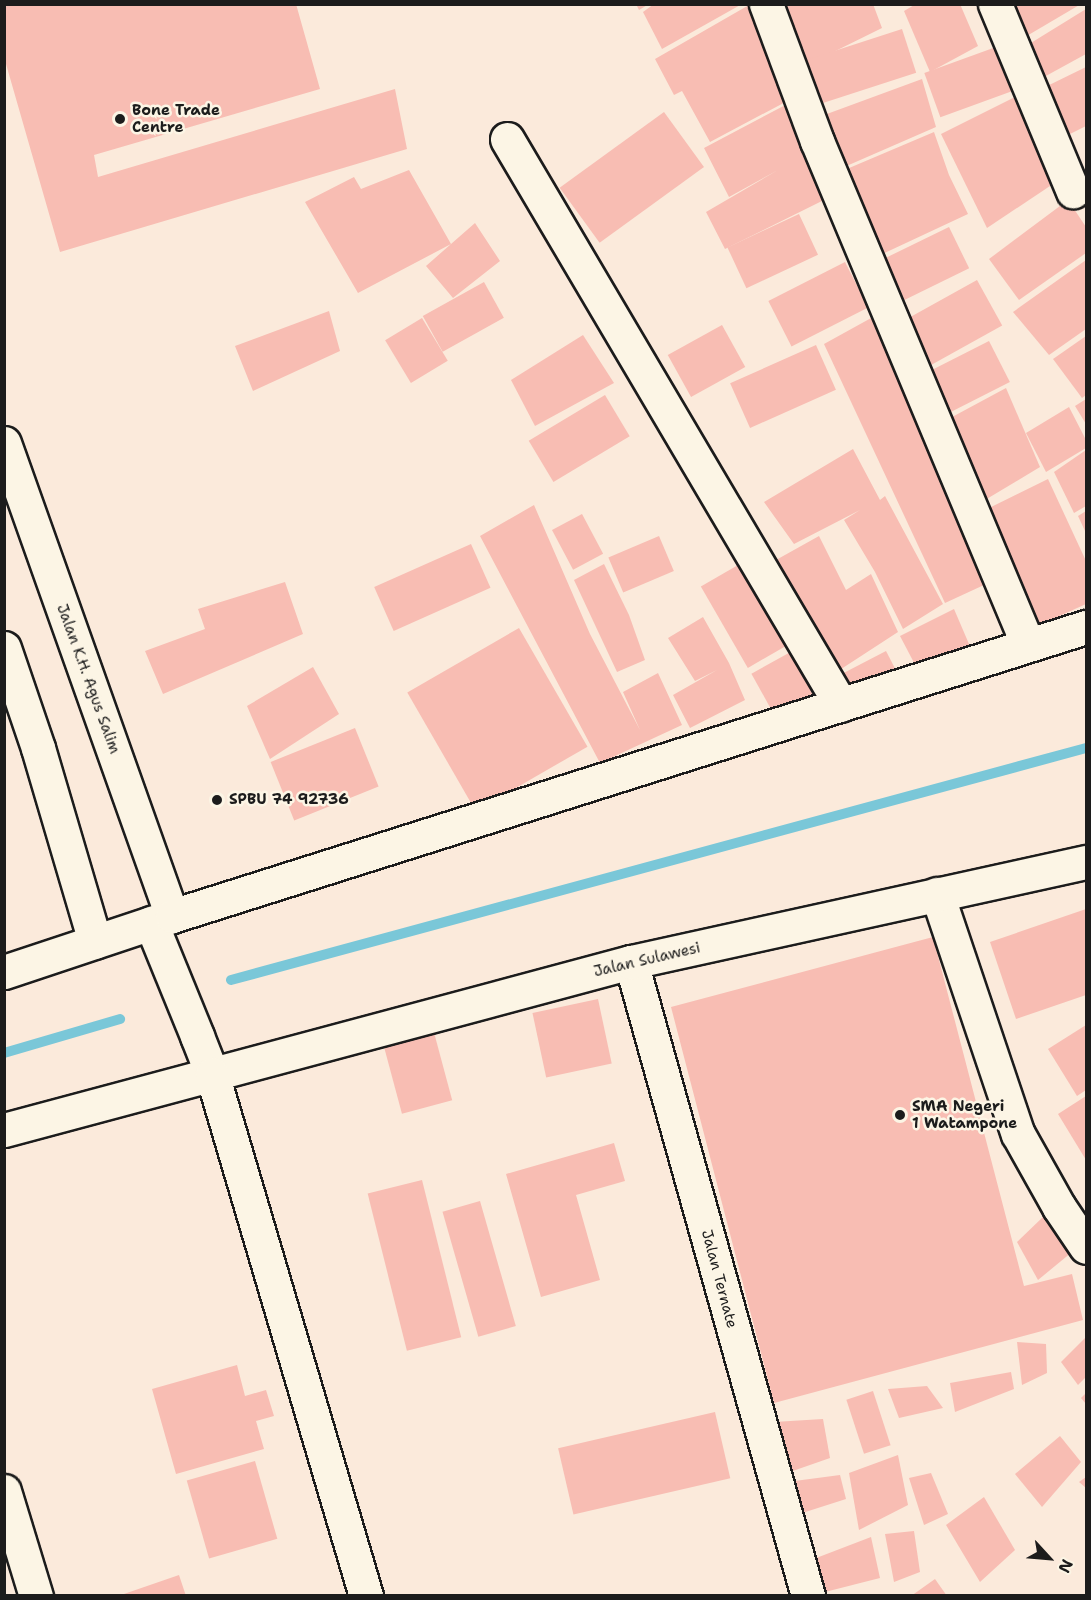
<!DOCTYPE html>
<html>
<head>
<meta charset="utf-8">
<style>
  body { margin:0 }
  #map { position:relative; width:1091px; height:1600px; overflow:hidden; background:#fbeadb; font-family:"Shantell Sans",sans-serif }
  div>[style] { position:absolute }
  .stream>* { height:10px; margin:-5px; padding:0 5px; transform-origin:5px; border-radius:5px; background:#7ac7d8 }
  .building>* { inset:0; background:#f8bdb3; transform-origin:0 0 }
  .roads { filter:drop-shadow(2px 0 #1c1c1c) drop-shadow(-2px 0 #1c1c1c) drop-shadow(0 2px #1c1c1c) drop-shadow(0 -2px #1c1c1c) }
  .street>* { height:33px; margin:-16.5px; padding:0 16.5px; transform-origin:16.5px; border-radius:16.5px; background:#fcf5e5 }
  .secondary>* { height:33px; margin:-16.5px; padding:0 16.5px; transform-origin:16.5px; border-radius:16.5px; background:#fcf5e5 }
  .dots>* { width:16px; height:16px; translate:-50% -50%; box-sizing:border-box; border:3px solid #fcf5e5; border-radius:50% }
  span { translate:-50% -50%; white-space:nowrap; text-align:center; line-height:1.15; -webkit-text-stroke:5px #fcf5e5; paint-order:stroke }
  .poi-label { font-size:15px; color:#1c1c1c; font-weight:700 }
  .left { translate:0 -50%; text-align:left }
  .street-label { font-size:15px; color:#1c1c1c }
  .frame { position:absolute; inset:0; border:6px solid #1c1c1c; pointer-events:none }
  .north { position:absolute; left:1019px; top:1528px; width:60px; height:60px; -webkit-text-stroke:4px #fcf5e5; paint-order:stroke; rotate:116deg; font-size:16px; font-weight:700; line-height:24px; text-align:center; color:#1c1c1c }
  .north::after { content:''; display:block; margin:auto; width:21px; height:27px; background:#1c1c1c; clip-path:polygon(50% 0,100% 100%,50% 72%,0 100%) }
</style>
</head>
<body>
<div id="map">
  <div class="stream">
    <div style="left:231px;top:980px;width:886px;rotate:-15.18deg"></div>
    <div style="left:4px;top:1053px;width:121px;rotate:-16.3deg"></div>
  </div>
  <div class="building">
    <div style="clip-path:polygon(4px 4px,296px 4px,320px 89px,94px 155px,98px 177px,395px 89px,407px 149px,60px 252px,4px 57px)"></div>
    <div style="clip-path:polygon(636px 4px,649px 4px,639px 10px)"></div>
    <div style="clip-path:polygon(654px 4px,742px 4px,662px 49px,643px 12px)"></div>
    <div style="clip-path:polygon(784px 4px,873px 4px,882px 28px,801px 68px,778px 20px,789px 14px)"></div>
    <div style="clip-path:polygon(916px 4px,960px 4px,978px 46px,930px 72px,904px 11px)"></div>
    <div style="clip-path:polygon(1009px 4px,1081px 4px,1025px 37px)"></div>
    <div style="clip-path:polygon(749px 5px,793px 98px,710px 142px,682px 91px,674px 95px,655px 59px)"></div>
    <div style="clip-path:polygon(1086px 9px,1086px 54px,1044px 77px,1026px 46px)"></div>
    <div style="left:902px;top:29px;width:46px;height:107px;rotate:72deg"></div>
    <div style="left:1007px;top:43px;width:47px;height:88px;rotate:70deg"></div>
    <div style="clip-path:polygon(1086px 67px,1086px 126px,1064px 137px,1039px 90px)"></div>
    <div style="clip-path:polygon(922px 79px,936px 127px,835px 171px,816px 118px)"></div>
    <div style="clip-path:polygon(1021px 94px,1056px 182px,987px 228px,941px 134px)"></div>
    <div style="clip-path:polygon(793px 101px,830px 197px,725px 249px,706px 212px,778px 170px,729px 197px,704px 148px)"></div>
    <div style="left:664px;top:112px;width:68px;height:129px;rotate:54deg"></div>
    <div style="clip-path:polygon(934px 132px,949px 175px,968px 214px,876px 257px,835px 174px)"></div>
    <div style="clip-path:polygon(409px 170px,451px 244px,475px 223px,500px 261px,453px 298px,426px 266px,451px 244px,358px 293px,305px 202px,354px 177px,361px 189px)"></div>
    <div style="clip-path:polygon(1068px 200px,1086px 227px,1086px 253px,1019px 300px,989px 259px)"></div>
    <div style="left:799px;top:214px;width:45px;height:79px;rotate:65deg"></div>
    <div style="left:949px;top:227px;width:46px;height:80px;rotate:64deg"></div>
    <div style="clip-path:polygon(1086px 260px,1086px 329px,1049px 355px,1013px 312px)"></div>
    <div style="left:845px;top:262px;width:51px;height:86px;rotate:63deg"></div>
    <div style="left:977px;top:280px;width:52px;height:88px;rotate:61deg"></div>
    <div style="left:484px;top:282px;width:41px;height:70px;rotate:61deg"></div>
    <div style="clip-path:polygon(329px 311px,340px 351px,253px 391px,235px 346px)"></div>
    <div style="clip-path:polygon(882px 312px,997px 579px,945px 603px,824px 344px)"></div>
    <div style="left:422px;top:318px;width:50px;height:43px;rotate:59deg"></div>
    <div style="left:722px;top:325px;width:48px;height:62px;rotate:61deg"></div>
    <div style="clip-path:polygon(583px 335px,614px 383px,535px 426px,511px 380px)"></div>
    <div style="clip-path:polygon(1086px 336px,1086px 395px,1082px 398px,1053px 359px)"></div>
    <div style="left:989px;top:341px;width:46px;height:68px;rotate:63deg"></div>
    <div style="left:816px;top:345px;width:49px;height:94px;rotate:66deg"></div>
    <div style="clip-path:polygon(1006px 388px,1040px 467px,980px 503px,941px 423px)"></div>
    <div style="left:605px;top:395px;width:48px;height:89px;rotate:59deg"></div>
    <div style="clip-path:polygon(1086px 399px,1086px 424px,1075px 406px)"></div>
    <div style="clip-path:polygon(1069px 407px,1086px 440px,1086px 448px,1046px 472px,1026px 433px)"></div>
    <div style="clip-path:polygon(853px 449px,880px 500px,885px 496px,943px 604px,903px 629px,875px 572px,844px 520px,860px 510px,794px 544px,764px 502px)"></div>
    <div style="clip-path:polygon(1086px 450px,1086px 506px,1074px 513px,1054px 472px)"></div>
    <div style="clip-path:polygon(1048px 479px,1086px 561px,1086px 604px,1033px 628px,981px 512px)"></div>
    <div style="clip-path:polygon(534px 505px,590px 634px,640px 730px,623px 692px,658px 673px,682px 725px,600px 763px,480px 536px)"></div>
    <div style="clip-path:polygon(1086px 511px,1086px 533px,1078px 516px)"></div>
    <div style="left:582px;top:514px;width:45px;height:34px;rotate:62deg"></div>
    <div style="left:659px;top:536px;width:38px;height:55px;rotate:67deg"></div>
    <div style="clip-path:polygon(819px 536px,846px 590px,871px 574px,898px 632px,835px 673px,776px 560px)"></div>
    <div style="left:471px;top:544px;width:48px;height:106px;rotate:66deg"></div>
    <div style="left:745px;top:561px;width:94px;height:51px;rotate:60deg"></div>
    <div style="clip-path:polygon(604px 564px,629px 615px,645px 660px,617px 672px,574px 580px)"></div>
    <div style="clip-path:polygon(285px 582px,303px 634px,163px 694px,145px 651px,205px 629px,198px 609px)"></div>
    <div style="clip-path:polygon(954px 609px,975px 658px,921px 676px,900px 636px)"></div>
    <div style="clip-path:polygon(703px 617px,729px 663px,745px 700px,690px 728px,673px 695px,717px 670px,695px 681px,668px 638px)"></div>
    <div style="left:519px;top:628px;width:137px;height:129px;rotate:60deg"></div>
    <div style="left:796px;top:649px;width:48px;height:51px;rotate:61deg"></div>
    <div style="clip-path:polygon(886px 651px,902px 682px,845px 700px,834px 678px)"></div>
    <div style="clip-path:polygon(313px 667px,339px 714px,270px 759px,247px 706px)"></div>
    <div style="left:355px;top:728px;width:63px;height:91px;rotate:68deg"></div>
    <div style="clip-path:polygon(1086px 909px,1086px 995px,1016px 1019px,990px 942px)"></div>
    <div style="clip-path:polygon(933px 937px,1024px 1286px,1072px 1274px,1083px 1320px,774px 1403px,671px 1007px)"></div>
    <div style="left:598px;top:999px;width:66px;height:67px;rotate:78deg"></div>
    <div style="left:432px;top:1025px;width:78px;height:52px;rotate:75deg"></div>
    <div style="clip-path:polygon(1086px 1025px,1086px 1090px,1077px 1096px,1048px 1049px)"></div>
    <div style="clip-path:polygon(1086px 1096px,1086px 1160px,1058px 1114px)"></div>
    <div style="clip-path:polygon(614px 1143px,625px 1181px,576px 1195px,600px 1280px,541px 1297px,506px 1174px)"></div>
    <div style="left:422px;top:1180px;width:162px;height:56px;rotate:76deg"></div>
    <div style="left:480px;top:1201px;width:130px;height:39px;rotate:74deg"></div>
    <div style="clip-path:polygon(1044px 1216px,1072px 1252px,1038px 1280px,1017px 1242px)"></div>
    <div style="clip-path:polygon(1086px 1337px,1086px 1377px,1078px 1385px,1061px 1362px)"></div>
    <div style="clip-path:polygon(1017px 1342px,1046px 1344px,1047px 1373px,1022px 1385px)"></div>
    <div style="clip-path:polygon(237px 1365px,245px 1396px,266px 1390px,274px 1416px,256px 1421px,264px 1449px,176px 1474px,152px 1389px)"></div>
    <div style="clip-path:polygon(1011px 1372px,1014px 1389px,955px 1412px,950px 1383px)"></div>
    <div style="clip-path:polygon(927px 1386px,943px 1408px,899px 1418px,888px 1389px)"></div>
    <div style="left:873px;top:1391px;width:57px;height:28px;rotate:72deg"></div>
    <div style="clip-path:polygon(1086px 1393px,1086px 1404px,1081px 1398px)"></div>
    <div style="left:715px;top:1412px;width:68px;height:161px;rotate:77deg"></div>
    <div style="clip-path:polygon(823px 1419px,830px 1458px,787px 1473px,774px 1422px)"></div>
    <div style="clip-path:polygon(1060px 1436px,1081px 1462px,1042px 1507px,1015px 1474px)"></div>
    <div style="clip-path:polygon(898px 1455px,908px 1505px,859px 1530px,849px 1473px)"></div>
    <div style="left:255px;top:1461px;width:81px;height:71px;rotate:74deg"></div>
    <div style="clip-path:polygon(931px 1473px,948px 1514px,924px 1525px,909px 1478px)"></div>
    <div style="clip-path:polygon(840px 1475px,846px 1499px,796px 1515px,787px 1482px)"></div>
    <div style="clip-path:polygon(1086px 1477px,1086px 1488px,1079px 1482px)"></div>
    <div style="clip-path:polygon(984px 1497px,1015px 1550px,980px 1582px,946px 1525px)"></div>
    <div style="clip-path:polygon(914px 1531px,920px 1572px,894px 1582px,885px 1534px)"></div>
    <div style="clip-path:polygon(871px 1537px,880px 1578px,821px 1593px,811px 1560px)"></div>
    <div style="clip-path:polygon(179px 1575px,186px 1596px,121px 1596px,121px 1595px)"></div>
    <div style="clip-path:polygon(935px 1579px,947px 1596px,911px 1596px)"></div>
  </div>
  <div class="roads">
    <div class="street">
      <div style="left:766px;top:4px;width:146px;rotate:69.6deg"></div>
      <div style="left:817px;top:141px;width:546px;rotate:67.28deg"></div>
      <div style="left:995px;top:4px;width:203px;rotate:67.4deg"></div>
      <div style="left:507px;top:139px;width:657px;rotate:59.45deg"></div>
      <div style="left:937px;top:894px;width:253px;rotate:71.4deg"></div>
      <div style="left:1018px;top:1134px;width:84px;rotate:60.7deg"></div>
      <div style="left:1059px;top:1207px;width:48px;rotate:56deg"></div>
      <div style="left:151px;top:923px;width:122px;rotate:67.8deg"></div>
      <div style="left:631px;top:962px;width:658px;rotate:74.4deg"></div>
      <div style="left:4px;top:1130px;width:649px;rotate:-15deg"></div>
      <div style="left:631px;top:962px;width:466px;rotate:-12.4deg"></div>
      <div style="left:4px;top:1491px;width:110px;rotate:73.1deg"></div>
    </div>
    <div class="secondary">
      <div style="left:4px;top:443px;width:502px;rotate:70.45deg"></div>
      <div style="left:4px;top:648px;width:106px;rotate:71.2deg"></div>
      <div style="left:38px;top:748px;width:202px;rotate:73.6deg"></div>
      <div style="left:4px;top:972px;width:177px;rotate:-18.4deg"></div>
      <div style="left:172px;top:916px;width:959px;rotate:-17.55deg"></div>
      <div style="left:197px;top:1036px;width:41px;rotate:68.5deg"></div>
      <div style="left:212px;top:1074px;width:544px;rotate:73.56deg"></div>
    </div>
  </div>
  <div class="dots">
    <div style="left:120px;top:119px;background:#1c1c1c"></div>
    <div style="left:217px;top:800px;background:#1c1c1c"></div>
    <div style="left:900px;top:1115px;background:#1c1c1c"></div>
  </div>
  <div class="poi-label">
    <span class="left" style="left:132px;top:119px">Bone Trade<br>Centre</span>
    <span class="left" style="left:229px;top:800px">SPBU 74 92736</span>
    <span class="left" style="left:912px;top:1115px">SMA Negeri<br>1 Watampone</span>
  </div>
  <div class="street-label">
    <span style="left:88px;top:679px;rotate:70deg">Jalan K.H. Agus Salim</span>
    <span style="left:647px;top:960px;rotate:-13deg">Jalan Sulawesi</span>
    <span style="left:719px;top:1279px;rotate:75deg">Jalan Ternate</span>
  </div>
  <div class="frame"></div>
  <div class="north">N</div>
</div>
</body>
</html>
